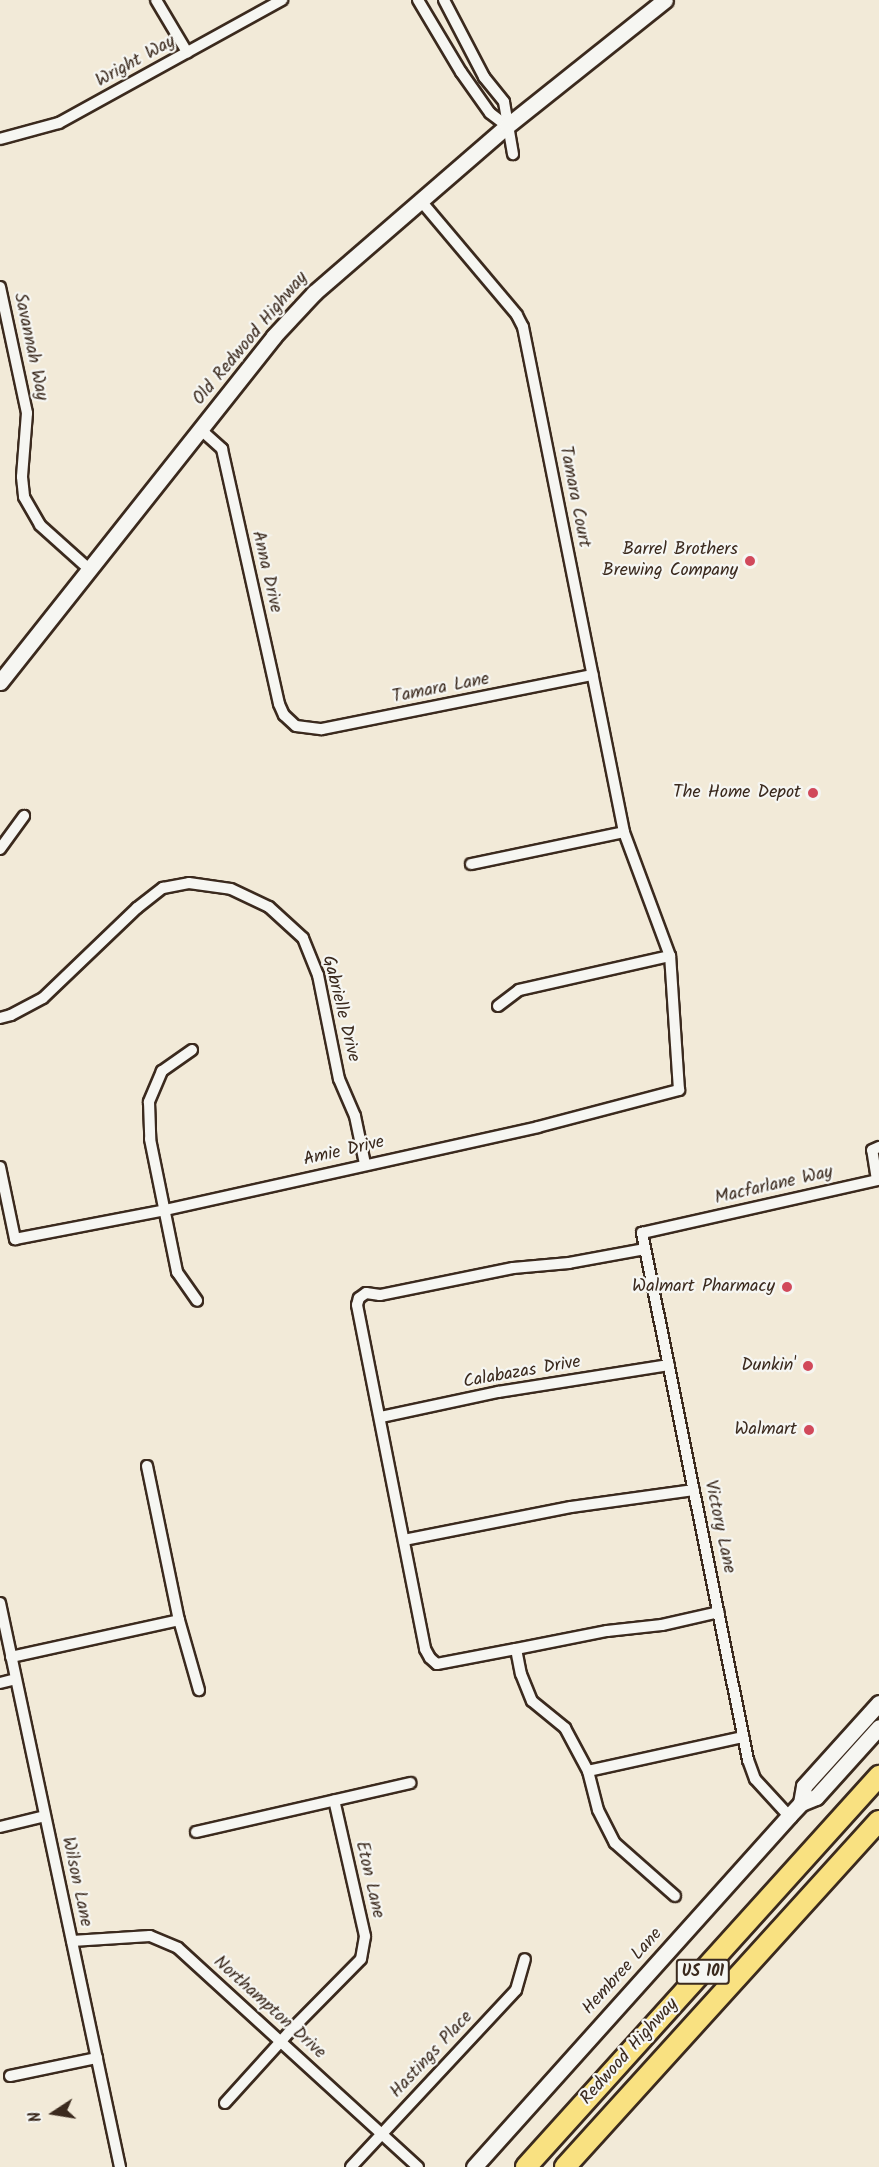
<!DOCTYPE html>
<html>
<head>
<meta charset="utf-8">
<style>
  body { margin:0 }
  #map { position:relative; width:879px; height:2167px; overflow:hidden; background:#f2ead8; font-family:Kalam,sans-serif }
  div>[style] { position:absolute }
  .roads { filter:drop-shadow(2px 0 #3b2a1e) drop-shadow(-2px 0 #3b2a1e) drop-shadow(0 2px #3b2a1e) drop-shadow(0 -2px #3b2a1e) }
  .street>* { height:10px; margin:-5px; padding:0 5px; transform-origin:5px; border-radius:5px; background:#f6f6f2 }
  .secondary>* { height:15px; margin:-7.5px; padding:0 7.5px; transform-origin:7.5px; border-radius:7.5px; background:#f6f6f2 }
  .highway>* { height:20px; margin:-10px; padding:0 10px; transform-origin:10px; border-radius:10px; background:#f9e181 }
  .dots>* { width:16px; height:16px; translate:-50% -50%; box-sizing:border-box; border:3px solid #f6f6f2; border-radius:50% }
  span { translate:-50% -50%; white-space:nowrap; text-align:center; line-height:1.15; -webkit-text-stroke:4.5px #f6f6f2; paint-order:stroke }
  .shield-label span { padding:2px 4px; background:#f6f6f2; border:2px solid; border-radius:4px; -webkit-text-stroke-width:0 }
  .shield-label { font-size:16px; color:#3b2a1e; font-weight:700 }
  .street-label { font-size:18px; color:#3b2a1e }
  .poi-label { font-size:18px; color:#3b2a1e }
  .right { translate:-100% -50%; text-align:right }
  .north { position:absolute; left:24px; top:2083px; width:60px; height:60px; -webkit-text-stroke:4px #f6f6f2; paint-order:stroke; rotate:258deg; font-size:16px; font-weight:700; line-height:24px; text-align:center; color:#3b2a1e }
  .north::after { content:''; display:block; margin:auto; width:21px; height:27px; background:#3b2a1e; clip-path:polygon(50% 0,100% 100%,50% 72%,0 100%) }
</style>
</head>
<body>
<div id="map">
  <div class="roads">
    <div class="street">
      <div style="left:156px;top:0;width:61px;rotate:59.2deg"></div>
      <div style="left:418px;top:0;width:84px;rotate:59.2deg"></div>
      <div style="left:461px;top:72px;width:50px;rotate:54.7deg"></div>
      <div style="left:490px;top:113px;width:21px;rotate:37deg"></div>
      <div style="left:444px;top:0;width:87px;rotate:62.5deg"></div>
      <div style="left:484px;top:77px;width:32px;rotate:51deg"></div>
      <div style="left:504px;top:102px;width:53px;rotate:80.2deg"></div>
      <div style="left:0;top:139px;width:61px;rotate:-15.2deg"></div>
      <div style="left:59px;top:123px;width:255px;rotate:-28.9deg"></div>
      <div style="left:0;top:287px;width:129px;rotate:77.9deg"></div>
      <div style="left:27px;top:413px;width:64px;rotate:94.5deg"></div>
      <div style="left:22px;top:477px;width:20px;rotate:84deg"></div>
      <div style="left:24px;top:497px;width:32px;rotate:60deg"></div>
      <div style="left:40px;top:525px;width:66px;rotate:41.9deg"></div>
      <div style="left:200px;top:429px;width:30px;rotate:42deg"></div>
      <div style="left:222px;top:449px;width:261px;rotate:77.4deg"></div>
      <div style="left:279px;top:704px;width:12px;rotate:66deg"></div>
      <div style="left:284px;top:715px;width:16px;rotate:43deg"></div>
      <div style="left:296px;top:726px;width:26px;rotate:7deg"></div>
      <div style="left:322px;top:729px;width:276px;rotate:-11.3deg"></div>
      <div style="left:0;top:849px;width:41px;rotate:-54deg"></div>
      <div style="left:471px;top:864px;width:156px;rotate:-11.8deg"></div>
      <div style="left:498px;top:1006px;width:26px;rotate:-37deg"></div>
      <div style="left:519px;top:990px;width:155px;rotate:-12.7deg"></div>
      <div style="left:0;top:1018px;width:11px;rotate:-15deg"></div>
      <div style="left:11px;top:1015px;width:36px;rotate:-28deg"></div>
      <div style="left:43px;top:998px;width:130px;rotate:-43.8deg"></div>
      <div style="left:137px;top:908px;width:33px;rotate:-38deg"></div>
      <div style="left:163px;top:888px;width:26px;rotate:-11deg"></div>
      <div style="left:189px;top:883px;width:42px;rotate:8.1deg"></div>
      <div style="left:231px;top:889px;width:42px;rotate:25.3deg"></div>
      <div style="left:269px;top:907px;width:46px;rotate:42.4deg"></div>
      <div style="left:303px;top:938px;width:40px;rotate:68deg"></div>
      <div style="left:318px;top:975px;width:106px;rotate:78.6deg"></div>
      <div style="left:339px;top:1079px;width:40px;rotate:66.6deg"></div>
      <div style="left:355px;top:1116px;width:49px;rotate:78.2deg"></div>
      <div style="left:192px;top:1050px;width:37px;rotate:145deg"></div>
      <div style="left:162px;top:1071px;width:34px;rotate:113deg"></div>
      <div style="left:149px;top:1102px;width:37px;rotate:88deg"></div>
      <div style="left:150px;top:1139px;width:136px;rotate:78.5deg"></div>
      <div style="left:177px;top:1272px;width:35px;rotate:55deg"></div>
      <div style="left:0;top:1167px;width:74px;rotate:78.2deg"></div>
      <div style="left:15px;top:1239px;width:153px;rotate:-10.9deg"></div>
      <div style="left:165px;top:1210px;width:382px;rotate:-12.5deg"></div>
      <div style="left:538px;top:1127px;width:146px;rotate:-14.7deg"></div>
      <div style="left:679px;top:1090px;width:134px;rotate:-93.8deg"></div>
      <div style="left:670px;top:956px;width:132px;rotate:-110.4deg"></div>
      <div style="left:624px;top:832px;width:515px;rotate:-101.31deg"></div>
      <div style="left:523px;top:327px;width:13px;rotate:-117deg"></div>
      <div style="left:517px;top:315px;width:148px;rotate:-130.1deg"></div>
      <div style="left:645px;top:1249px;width:77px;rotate:169.6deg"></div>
      <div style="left:569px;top:1263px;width:56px;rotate:174.9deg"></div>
      <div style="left:513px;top:1268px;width:136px;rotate:168.5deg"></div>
      <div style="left:380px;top:1295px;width:14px;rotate:-172deg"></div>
      <div style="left:366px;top:1293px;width:9px;rotate:144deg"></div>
      <div style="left:359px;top:1298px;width:7px;rotate:106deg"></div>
      <div style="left:357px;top:1305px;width:351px;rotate:78.8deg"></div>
      <div style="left:425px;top:1649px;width:10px;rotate:61deg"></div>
      <div style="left:430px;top:1658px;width:9px;rotate:41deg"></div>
      <div style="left:437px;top:1664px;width:80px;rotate:-10.8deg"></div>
      <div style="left:516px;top:1649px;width:25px;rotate:79deg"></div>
      <div style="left:521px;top:1674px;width:29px;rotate:68deg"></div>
      <div style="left:532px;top:1701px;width:43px;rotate:39.3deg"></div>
      <div style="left:565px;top:1728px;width:49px;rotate:61.9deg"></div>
      <div style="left:588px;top:1771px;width:40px;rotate:75.6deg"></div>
      <div style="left:598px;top:1810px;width:37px;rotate:63deg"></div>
      <div style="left:615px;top:1843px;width:80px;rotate:41.5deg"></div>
      <div style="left:381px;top:1417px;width:120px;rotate:-12.1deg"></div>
      <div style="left:498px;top:1392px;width:173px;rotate:-9deg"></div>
      <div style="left:147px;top:1466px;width:157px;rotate:78.3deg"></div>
      <div style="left:179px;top:1620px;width:73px;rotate:74.1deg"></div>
      <div style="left:404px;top:1540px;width:170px;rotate:-11.2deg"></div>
      <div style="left:571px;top:1507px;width:124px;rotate:-7.9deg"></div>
      <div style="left:0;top:1603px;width:577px;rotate:77.99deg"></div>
      <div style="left:516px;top:1649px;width:93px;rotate:-11.2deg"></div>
      <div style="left:607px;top:1631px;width:55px;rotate:-6.2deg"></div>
      <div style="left:662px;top:1625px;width:58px;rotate:-12.8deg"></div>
      <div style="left:11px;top:1657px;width:172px;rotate:-12.4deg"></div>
      <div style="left:0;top:1683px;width:16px;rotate:-14deg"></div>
      <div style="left:588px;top:1771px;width:159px;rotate:-12.4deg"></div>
      <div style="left:789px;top:1816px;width:50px;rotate:-132.6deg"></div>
      <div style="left:755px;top:1779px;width:20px;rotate:-110deg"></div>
      <div style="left:748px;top:1760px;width:538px;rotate:-101.37deg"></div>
      <div style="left:642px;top:1233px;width:241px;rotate:-12.7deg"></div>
      <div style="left:877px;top:1180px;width:30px;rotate:-99deg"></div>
      <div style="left:872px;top:1150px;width:8px;rotate:-23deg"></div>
      <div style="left:0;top:1827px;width:46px;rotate:-13.7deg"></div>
      <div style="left:196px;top:1832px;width:220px;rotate:-12.9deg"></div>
      <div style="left:72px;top:1941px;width:78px;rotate:-3.7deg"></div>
      <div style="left:150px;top:1936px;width:30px;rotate:23deg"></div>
      <div style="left:178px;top:1948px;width:325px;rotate:42.4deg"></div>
      <div style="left:10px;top:2076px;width:89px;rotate:-11.7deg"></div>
      <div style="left:225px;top:2103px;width:100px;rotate:-47.8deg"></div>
      <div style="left:292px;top:2029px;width:98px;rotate:-45.4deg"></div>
      <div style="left:361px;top:1959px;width:23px;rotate:-80deg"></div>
      <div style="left:365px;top:1936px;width:139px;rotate:-102.8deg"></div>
      <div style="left:351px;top:2167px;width:242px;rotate:-47deg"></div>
      <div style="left:516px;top:1990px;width:32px;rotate:-74deg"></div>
    </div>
    <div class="secondary">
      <div style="left:0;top:682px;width:441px;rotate:-51.6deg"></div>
      <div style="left:274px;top:336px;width:59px;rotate:-47.1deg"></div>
      <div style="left:314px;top:293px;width:255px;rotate:-40.9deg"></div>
      <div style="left:507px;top:126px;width:202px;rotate:-38.6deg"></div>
      <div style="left:801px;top:1803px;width:17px;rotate:-80deg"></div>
      <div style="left:804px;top:1786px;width:112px;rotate:-47.9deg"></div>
      <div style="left:474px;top:2167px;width:472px;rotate:-48.1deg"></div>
      <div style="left:789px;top:1816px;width:18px;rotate:-47deg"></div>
      <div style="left:801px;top:1803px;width:16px;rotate:-22deg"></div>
      <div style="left:816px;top:1797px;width:94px;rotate:-48deg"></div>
    </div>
    <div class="highway">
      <div style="left:526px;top:2167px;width:527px;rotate:-47.92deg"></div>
      <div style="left:565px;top:2167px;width:467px;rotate:-47.8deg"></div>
    </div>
  </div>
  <div class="dots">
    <div style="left:750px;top:561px;background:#d1495b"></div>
    <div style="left:813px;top:793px;background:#d1495b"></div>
    <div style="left:787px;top:1287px;background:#d1495b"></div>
    <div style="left:808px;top:1366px;background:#d1495b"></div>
    <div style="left:809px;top:1430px;background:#d1495b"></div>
  </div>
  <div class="shield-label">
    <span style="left:703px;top:1972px">US 101</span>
  </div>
  <div class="street-label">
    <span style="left:136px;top:62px;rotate:-29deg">Wright Way</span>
    <span style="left:251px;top:339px;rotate:-50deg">Old Redwood Highway</span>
    <span style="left:30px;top:347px;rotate:78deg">Savannah Way</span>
    <span style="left:574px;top:497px;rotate:79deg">Tamara Court</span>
    <span style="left:266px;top:572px;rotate:77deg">Anna Drive</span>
    <span style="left:441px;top:689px;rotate:-11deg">Tamara Lane</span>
    <span style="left:340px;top:1009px;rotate:76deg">Gabrielle Drive</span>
    <span style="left:344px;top:1152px;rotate:-13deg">Amie Drive</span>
    <span style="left:774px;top:1186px;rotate:-13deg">Macfarlane Way</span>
    <span style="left:522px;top:1373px;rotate:-10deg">Calabazas Drive</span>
    <span style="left:719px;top:1527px;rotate:78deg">Victory Lane</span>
    <span style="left:369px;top:1880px;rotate:77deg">Eton Lane</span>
    <span style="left:76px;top:1882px;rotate:78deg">Wilson Lane</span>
    <span style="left:623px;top:1972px;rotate:-48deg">Hembree Lane</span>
    <span style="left:269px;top:2008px;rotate:42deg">Northampton Drive</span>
    <span style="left:630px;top:2052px;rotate:-48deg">Redwood Highway</span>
    <span style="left:432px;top:2055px;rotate:-47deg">Hastings Place</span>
  </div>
  <div class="poi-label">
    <span class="right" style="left:738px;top:561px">Barrel Brothers<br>Brewing Company</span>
    <span class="right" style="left:801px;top:793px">The Home Depot</span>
    <span class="right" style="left:775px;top:1287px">Walmart Pharmacy</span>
    <span class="right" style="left:796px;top:1366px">Dunkin'</span>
    <span class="right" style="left:797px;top:1430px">Walmart</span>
  </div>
  <div class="north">N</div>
</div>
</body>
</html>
